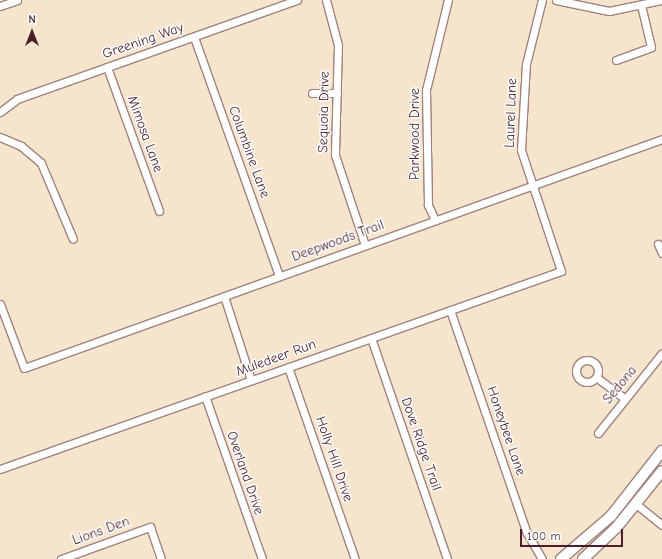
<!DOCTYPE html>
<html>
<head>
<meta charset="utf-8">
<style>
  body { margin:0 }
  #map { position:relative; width:662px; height:559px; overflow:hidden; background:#f6e4cd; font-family:"Comic Neue",sans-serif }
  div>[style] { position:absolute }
  .roads { filter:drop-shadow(1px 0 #a0827c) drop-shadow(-1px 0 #a0827c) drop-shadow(0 1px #a0827c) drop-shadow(0 -1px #a0827c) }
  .street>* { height:7px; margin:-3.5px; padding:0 3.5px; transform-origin:3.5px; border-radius:3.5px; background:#fff }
  .street>.ring { margin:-3.5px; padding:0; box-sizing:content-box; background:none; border:7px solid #fff; border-radius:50% }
  .secondary>* { height:10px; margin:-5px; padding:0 5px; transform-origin:5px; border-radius:5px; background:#fff }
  span { translate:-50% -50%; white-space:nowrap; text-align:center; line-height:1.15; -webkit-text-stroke:3px #fff; paint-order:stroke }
  .street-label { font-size:14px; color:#4a1f2b }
  .north { position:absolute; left:12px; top:12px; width:40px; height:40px; -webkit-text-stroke:3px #fff; paint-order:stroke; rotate:0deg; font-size:11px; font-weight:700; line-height:16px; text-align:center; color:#4a1f2b }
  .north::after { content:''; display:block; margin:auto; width:14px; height:18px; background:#4a1f2b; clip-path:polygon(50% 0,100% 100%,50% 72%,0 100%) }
  .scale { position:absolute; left:520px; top:529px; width:103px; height:18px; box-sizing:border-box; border:2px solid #4a1f2b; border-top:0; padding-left:5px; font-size:12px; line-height:14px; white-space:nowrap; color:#4a1f2b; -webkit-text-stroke:3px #fff; paint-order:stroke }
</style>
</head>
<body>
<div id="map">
  <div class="roads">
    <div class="street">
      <div style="left:326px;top:0;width:47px;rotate:75.1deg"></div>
      <div style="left:338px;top:45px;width:110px;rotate:91.6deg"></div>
      <div style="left:335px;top:155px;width:95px;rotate:71.6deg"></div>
      <div style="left:556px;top:0;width:54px;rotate:11.7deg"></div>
      <div style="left:609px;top:11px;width:53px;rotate:-11.9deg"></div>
      <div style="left:0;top:6px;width:18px;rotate:-19deg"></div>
      <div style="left:194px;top:37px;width:254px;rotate:70.4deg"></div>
      <div style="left:616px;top:60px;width:37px;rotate:-20deg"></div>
      <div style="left:651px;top:47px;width:43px;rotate:-103.4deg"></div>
      <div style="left:107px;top:67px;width:153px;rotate:70.1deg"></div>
      <div style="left:312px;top:93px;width:25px"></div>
      <div style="left:0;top:112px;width:21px;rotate:-37deg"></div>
      <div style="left:17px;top:99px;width:297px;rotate:-19.5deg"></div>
      <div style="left:0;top:137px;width:23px;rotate:23deg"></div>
      <div style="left:21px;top:146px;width:26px;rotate:40deg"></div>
      <div style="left:41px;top:163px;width:82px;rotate:67.2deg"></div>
      <div style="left:435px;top:220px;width:17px;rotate:-115deg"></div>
      <div style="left:428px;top:205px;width:115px;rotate:-91deg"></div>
      <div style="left:426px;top:90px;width:93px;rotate:-76.3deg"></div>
      <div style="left:658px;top:244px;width:10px;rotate:66deg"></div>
      <div style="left:224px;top:296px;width:88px;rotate:72.2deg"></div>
      <div style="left:0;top:304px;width:68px;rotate:69.4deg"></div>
      <div style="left:24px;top:368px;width:678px;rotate:-19.74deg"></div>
      <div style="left:450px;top:310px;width:236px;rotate:71deg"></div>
      <div style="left:527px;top:533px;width:30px;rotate:60deg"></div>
      <div style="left:371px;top:338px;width:234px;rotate:71deg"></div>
      <div class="ring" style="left:576px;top:360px;width:15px;height:15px"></div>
      <div style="left:288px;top:367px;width:203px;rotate:70.8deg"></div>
      <div style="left:596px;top:377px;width:36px;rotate:37deg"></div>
      <div style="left:205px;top:396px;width:173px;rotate:70.7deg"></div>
      <div style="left:598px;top:433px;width:102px;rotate:-51.3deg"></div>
      <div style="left:0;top:469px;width:595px;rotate:-19.44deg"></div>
      <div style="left:561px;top:271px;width:127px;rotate:-108.3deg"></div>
      <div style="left:521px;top:150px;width:86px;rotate:-86.7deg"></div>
      <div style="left:526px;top:64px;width:66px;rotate:-76deg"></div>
      <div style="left:636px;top:504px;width:33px;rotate:39deg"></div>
      <div style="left:61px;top:559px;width:95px;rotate:-19.8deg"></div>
      <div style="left:150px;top:527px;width:34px;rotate:71deg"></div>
    </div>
    <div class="secondary">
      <div style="left:561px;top:559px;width:66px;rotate:-40.7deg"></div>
      <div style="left:611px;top:516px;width:83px;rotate:-51.9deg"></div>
      <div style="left:583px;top:559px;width:45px;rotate:-43.2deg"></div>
      <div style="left:616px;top:528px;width:73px;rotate:-51.1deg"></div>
    </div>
  </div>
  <div class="street-label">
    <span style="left:143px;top:41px;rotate:-19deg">Greening Way</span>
    <span style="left:324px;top:112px;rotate:-89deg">Sequoia Drive</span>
    <span style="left:511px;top:113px;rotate:-88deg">Laurel Lane</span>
    <span style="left:145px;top:134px;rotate:70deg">Mimosa Lane</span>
    <span style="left:415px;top:134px;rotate:-90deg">Parkwood Drive</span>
    <span style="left:249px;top:152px;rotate:70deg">Columbine Lane</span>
    <span style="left:338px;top:241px;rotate:-20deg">Deepwoods Trail</span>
    <span style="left:276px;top:358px;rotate:-20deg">Muledeer Run</span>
    <span style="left:620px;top:385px;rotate:-51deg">Sedona</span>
    <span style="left:506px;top:431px;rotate:71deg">Honeybee Lane</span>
    <span style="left:421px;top:444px;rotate:71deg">Dove Ridge Trail</span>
    <span style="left:334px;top:459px;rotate:71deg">Holly Hill Drive</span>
    <span style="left:245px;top:473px;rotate:71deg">Overland Drive</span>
    <span style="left:101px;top:531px;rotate:-20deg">Lions Den</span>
  </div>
  <div class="north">N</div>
  <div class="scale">100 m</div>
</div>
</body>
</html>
